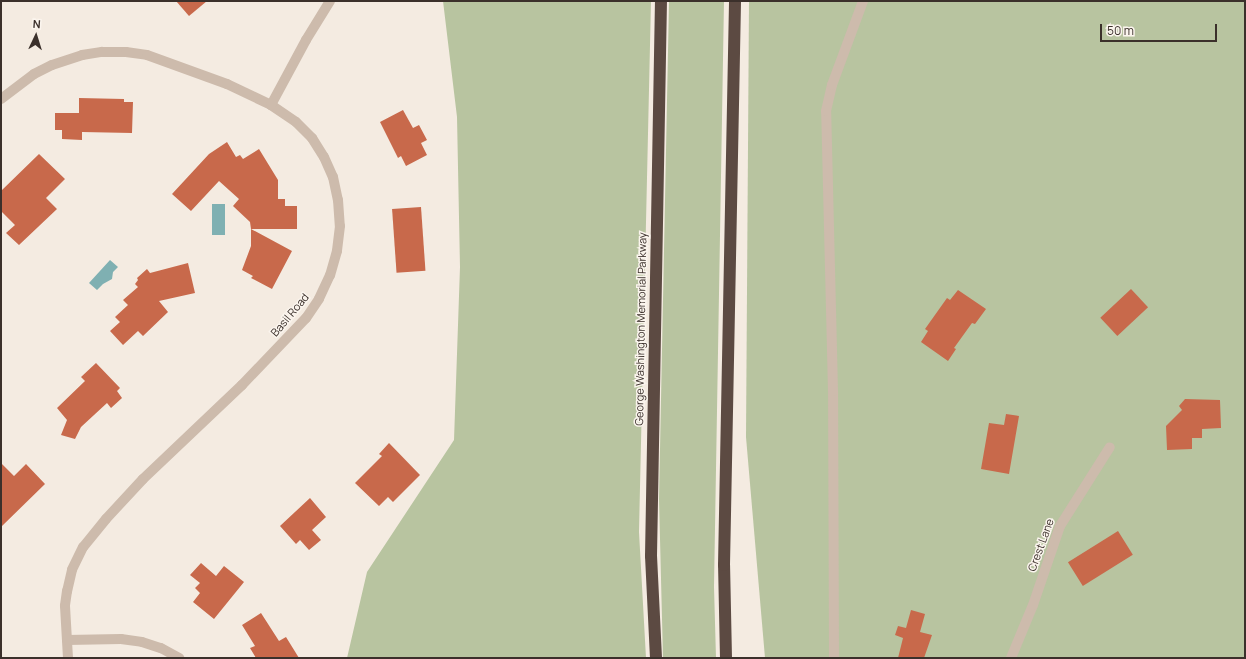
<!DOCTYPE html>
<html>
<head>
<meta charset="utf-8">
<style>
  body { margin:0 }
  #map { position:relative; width:1246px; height:659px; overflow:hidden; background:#f4ebe1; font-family:Manrope,sans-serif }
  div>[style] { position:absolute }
  .green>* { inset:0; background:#b8c4a0 }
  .water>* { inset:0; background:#7fb0b2; transform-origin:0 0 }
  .building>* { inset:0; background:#c8694b; transform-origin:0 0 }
  .minor>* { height:10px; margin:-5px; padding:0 5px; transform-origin:5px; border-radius:5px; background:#cdbbac }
  .highway>* { height:12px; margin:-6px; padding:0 6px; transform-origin:6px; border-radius:6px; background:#5c4a42 }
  span { translate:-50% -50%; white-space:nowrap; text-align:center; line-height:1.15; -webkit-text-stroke:3px #fbf5ee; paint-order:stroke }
  .street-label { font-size:11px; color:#3b302b }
  .frame { position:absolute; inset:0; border:2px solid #3b302b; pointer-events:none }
  .north { position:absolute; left:16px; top:16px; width:40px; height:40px; -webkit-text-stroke:3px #fbf5ee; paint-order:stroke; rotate:4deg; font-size:11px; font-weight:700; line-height:16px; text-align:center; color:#3b302b }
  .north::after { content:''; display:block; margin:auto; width:14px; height:18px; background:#3b302b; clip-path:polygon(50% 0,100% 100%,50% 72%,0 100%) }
  .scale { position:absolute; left:1100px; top:24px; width:117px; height:18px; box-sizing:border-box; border:2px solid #3b302b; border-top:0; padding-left:5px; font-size:12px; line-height:14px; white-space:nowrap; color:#3b302b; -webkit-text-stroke:3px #fbf5ee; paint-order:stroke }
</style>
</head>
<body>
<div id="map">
  <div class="green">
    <div style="clip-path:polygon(443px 1px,651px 1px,639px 532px,646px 658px,347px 658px,367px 572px,454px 440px,460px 267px,457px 117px)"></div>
    <div style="clip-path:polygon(669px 1px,724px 1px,714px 587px,716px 658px,663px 658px,659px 499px)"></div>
    <div style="clip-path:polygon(749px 1px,1245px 1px,1245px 658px,765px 658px,746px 437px)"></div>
  </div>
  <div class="water">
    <div style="left:212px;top:204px;width:13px;height:31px"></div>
    <div style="clip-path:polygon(110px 260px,118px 267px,113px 272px,112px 279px,103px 284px,97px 290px,89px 283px)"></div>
  </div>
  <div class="building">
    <div style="clip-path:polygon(176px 1px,207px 1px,189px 16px)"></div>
    <div style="clip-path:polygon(79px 98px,124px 99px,124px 102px,133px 102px,132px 133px,82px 132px,82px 140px,62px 139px,62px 130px,55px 130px,55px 113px,79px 113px)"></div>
    <div style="clip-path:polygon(403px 110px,413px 128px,419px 125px,427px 140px,421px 143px,427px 155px,406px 166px,401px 156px,398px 158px,380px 122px)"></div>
    <div style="clip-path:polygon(227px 142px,236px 157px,240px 155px,243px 159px,259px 149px,278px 180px,278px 199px,285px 199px,285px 206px,297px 206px,297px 229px,251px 229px,250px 222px,233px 206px,239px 199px,219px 181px,191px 211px,172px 194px,209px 154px)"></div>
    <div style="clip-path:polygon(39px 154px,65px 179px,46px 198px,57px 209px,19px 245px,6px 233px,15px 225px,1px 211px,1px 191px)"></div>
    <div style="left:421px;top:207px;width:64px;height:29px;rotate:86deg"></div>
    <div style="clip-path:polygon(251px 229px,292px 251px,272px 289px,251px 278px,253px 276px,242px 270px,251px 246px)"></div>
    <div style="clip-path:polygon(188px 263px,195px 293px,159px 301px,168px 312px,143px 336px,138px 331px,123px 345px,110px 331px,120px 322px,115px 317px,128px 305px,123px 300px,138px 287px,135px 284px,138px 280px,137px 278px,147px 269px,150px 273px)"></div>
    <div style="left:1131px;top:289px;width:25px;height:42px;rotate:47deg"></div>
    <div style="clip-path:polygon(958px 290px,986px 309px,975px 324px,972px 323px,954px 348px,956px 349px,948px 361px,921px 342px,928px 331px,925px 329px,947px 298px,950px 300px)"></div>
    <div style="clip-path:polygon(96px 363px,120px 388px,117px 391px,122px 398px,111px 408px,107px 403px,81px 427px,75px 439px,61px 435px,67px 420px,57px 408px,85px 381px,81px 377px)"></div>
    <div style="clip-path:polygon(1185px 399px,1220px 400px,1221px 428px,1202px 429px,1202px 438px,1192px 438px,1192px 449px,1167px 450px,1166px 426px,1182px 410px,1179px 406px)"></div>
    <div style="clip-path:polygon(1006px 414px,1019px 416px,1009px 474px,981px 469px,989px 423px,1004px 425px)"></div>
    <div style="clip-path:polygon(389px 443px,420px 475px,393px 502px,388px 497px,379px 506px,355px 483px,382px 456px,379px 454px)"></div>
    <div style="clip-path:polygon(1px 463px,14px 476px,26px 464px,45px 484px,1px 527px)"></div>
    <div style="clip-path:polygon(310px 498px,326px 517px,312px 530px,321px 540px,309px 550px,300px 540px,296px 544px,280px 526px)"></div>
    <div style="left:1118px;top:531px;width:28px;height:59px;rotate:58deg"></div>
    <div style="clip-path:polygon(201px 563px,216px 576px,224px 566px,244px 582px,214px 619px,193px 602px,200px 593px,195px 588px,200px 583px,190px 575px)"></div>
    <div style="clip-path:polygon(911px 610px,925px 614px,920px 632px,932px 635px,924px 658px,898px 658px,903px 638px,895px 635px,898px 626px,906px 628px)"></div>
    <div style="clip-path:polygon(261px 613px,279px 641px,286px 637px,299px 658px,256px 658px,250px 648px,255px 646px,242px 625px)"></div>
  </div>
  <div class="minor">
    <div style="left:1px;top:99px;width:41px;rotate:-37.1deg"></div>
    <div style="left:34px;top:74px;width:20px;rotate:-27deg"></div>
    <div style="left:52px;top:65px;width:32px;rotate:-18deg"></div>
    <div style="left:82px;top:55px;width:20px;rotate:-9deg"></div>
    <div style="left:102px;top:52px;width:24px"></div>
    <div style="left:126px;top:52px;width:21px;rotate:8deg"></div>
    <div style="left:147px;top:55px;width:85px;rotate:19.9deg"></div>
    <div style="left:227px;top:84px;width:49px;rotate:25.5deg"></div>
    <div style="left:271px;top:105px;width:30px;rotate:34deg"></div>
    <div style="left:296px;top:122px;width:23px;rotate:45deg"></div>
    <div style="left:312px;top:138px;width:22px;rotate:58deg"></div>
    <div style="left:324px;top:157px;width:22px;rotate:66deg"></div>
    <div style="left:333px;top:177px;width:24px;rotate:78deg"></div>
    <div style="left:338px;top:200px;width:26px;rotate:86deg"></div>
    <div style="left:340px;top:226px;width:25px;rotate:97deg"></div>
    <div style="left:337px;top:251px;width:25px;rotate:106deg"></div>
    <div style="left:330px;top:275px;width:26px;rotate:115deg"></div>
    <div style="left:319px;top:299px;width:23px;rotate:124deg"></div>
    <div style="left:306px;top:318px;width:93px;rotate:133.7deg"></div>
    <div style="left:242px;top:385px;width:137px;rotate:136.5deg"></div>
    <div style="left:143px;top:479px;width:54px;rotate:132.8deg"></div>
    <div style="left:106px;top:519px;width:36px;rotate:129deg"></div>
    <div style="left:83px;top:547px;width:25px;rotate:116deg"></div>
    <div style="left:72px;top:570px;width:22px;rotate:103deg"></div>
    <div style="left:67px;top:591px;width:15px;rotate:98deg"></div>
    <div style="left:65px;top:606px;width:52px;rotate:86.7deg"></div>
    <div style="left:271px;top:105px;width:74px;rotate:-61.7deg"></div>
    <div style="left:306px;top:40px;width:46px;rotate:-58.4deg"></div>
    <div style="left:67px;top:640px;width:54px;rotate:-1.1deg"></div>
    <div style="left:121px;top:639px;width:21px;rotate:8deg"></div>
    <div style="left:142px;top:642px;width:20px;rotate:18deg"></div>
    <div style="left:161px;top:648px;width:21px;rotate:29deg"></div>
    <div style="left:834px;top:658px;width:267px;rotate:-90.2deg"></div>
    <div style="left:833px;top:391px;width:280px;rotate:-91.4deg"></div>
    <div style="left:826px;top:111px;width:27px;rotate:-77deg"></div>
    <div style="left:832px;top:85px;width:90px;rotate:-69.7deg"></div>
    <div style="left:1011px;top:658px;width:57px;rotate:-67.5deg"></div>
    <div style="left:1033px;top:605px;width:83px;rotate:-71.1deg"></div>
    <div style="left:1060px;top:526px;width:93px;rotate:-57.7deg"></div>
  </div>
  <div class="highway">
    <div style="left:656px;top:658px;width:102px;rotate:-92.8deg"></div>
    <div style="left:651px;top:556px;width:555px;rotate:-88.97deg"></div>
    <div style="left:726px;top:658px;width:93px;rotate:-91.2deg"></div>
    <div style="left:724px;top:565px;width:564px;rotate:-88.88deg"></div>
  </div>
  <div class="street-label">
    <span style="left:290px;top:315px;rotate:-50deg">Basil Road</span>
    <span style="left:641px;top:329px;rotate:-89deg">George Washington Memorial Parkway</span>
    <span style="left:1041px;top:545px;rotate:-70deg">Crest Lane</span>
  </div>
  <div class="frame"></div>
  <div class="north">N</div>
  <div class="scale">50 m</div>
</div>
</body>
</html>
